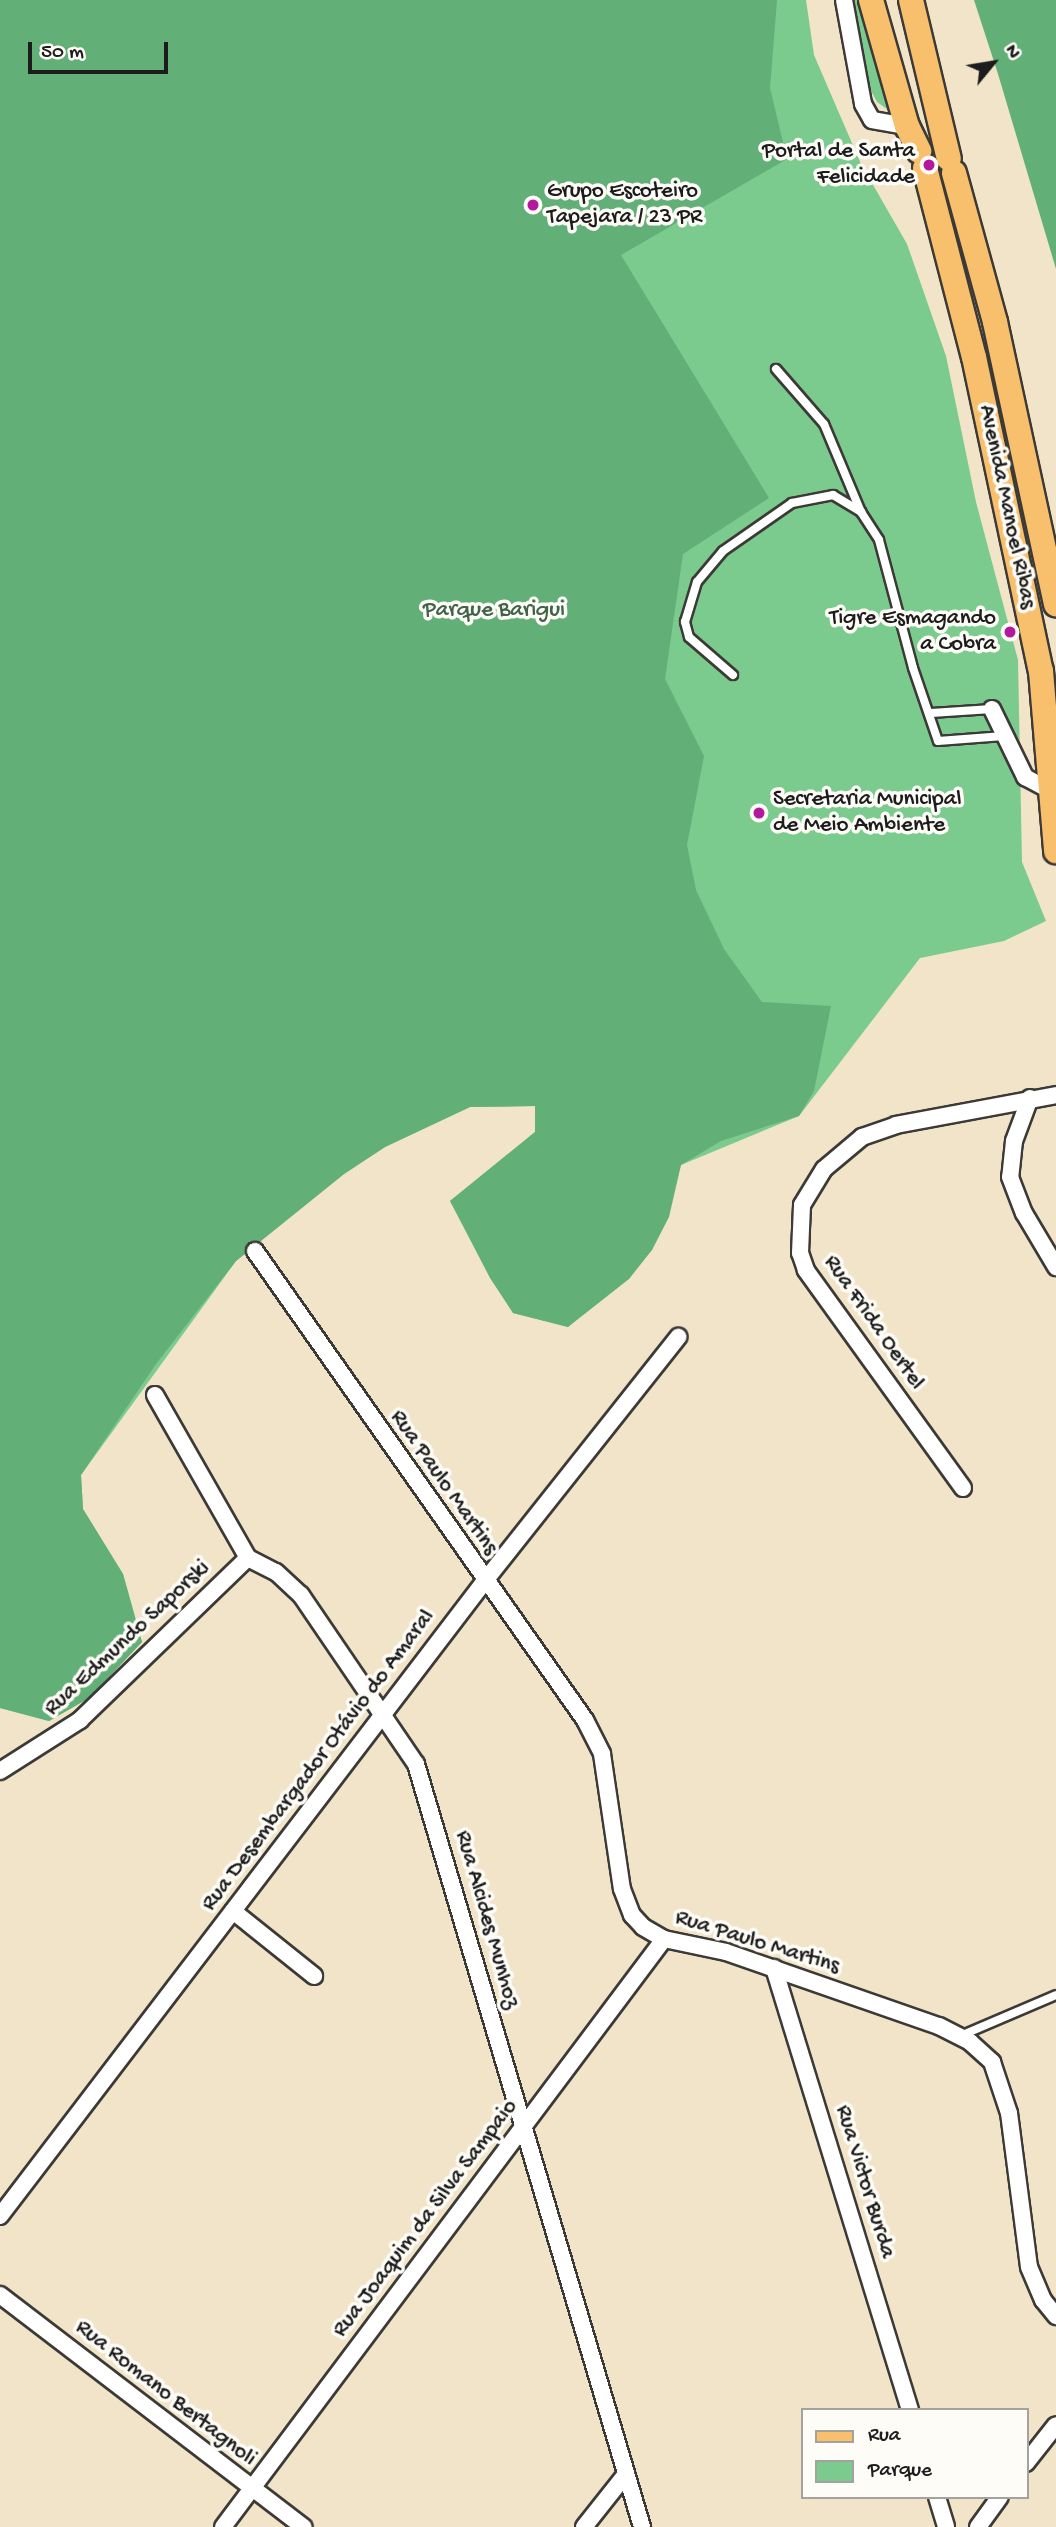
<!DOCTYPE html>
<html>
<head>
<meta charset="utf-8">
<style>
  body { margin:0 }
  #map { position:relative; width:1056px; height:2527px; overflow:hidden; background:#f1e4c8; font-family:"Gochi Hand",sans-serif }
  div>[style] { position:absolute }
  .green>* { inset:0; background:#7acb8d }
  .forest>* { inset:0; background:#63af78 }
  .roads { filter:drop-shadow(2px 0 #3c3a36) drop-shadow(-2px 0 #3c3a36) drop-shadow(0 2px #3c3a36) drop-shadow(0 -2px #3c3a36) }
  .lane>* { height:8px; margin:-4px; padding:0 4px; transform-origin:4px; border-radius:4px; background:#fff }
  .street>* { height:16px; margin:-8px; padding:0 8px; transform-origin:8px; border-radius:8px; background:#fff }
  .primary>* { height:24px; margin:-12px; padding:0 12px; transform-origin:12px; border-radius:12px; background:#f8bf6c }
  .dots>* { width:19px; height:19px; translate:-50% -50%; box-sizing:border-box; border:4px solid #fdfcf7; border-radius:50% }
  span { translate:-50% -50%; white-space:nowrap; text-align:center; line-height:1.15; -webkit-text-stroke:7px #fdfcf7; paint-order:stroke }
  .poi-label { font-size:23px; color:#1c1c1c }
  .right { translate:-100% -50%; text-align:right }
  .left { translate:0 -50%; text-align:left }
  .street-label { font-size:23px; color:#1c1c1c }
  .park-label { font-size:23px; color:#426249 }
  .legend { position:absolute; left:801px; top:2408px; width:228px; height:91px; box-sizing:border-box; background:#fdfcf7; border:2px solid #a3a29f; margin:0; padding:9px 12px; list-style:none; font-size:21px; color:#1c1c1c }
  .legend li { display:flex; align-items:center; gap:14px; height:35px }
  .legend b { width:35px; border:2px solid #a3a29f }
  .north { position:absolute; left:958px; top:28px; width:70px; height:70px; -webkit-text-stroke:5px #fdfcf7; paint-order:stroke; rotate:60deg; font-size:19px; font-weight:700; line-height:28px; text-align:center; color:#1c1c1c }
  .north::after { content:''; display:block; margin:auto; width:24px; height:32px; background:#1c1c1c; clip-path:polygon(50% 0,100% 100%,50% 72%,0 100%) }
  .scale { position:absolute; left:28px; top:42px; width:140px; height:32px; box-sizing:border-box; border:4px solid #1c1c1c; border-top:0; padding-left:9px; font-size:21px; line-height:24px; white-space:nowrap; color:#1c1c1c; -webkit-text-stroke:5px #fdfcf7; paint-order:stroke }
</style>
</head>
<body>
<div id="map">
  <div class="green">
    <div style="clip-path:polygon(0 0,806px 0,814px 55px,861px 164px,907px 244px,946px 356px,976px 502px,1018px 660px,1022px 862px,1046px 921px,1004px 941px,920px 958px,799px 1116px,681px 1165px,652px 1250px,568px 1327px,513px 1313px,450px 1201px,535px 1132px,535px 1106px,470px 1107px,385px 1147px,344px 1174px,236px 1261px,81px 1475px,83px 1509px,123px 1574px,142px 1642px,89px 1698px,49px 1721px,0 1708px)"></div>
    <div style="clip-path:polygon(850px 0,859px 0,891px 112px,877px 102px,868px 85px)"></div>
  </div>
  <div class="forest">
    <div style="clip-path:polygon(0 0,777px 0,770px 88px,787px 159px,621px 255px,769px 498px,683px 554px,665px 679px,704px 756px,687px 845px,696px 890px,724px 949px,762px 1002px,831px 1006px,814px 1091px,799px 1116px,721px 1141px,681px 1165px,669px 1217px,652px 1250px,629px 1279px,568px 1327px,513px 1313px,490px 1278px,450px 1201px,535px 1132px,535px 1106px,470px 1107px,385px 1147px,344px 1174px,236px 1261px,156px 1364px,81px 1475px,83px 1509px,123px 1574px,142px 1642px,89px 1698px,49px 1721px,0 1708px)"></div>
    <div style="clip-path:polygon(974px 0,1056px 0,1056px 269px,998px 74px)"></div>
  </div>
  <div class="roads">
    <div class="lane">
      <div style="left:776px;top:369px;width:73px;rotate:48.9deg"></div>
      <div style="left:824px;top:424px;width:95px;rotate:67.2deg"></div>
      <div style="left:733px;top:675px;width:58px;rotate:-139.2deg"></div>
      <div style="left:689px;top:637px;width:16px;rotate:-105deg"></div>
      <div style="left:685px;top:622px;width:42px;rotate:-73.3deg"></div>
      <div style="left:697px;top:582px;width:40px;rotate:-50deg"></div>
      <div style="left:723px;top:551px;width:84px;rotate:-34.8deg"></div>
      <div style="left:792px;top:503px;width:42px;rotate:-11deg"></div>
      <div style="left:833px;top:495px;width:33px;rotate:31deg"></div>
      <div style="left:861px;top:512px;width:33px;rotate:57deg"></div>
      <div style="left:879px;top:540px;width:132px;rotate:75.1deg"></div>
      <div style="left:913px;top:668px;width:77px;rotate:71.1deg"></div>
      <div style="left:938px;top:741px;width:66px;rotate:-4.3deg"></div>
      <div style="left:931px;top:713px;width:61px;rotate:-3.8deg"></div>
      <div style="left:960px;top:2036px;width:104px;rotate:-23.1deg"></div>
    </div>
    <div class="street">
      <div style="left:844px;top:0;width:106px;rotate:79.6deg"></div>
      <div style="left:863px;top:104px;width:18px;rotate:61deg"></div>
      <div style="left:872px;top:120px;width:36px;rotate:10deg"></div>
      <div style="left:992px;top:709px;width:76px;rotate:64.1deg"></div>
      <div style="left:1025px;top:777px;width:26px;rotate:28deg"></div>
      <div style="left:1030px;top:1098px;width:46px;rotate:110.4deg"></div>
      <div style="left:1014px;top:1141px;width:36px;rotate:96deg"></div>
      <div style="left:1010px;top:1177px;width:39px;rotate:69deg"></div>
      <div style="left:1024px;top:1213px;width:63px;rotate:59.3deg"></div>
      <div style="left:255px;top:1251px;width:573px;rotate:54.87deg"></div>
      <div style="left:585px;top:1720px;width:38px;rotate:63deg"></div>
      <div style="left:602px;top:1754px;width:136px;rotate:81.6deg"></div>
      <div style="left:622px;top:1889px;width:28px;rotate:69deg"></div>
      <div style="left:632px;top:1915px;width:16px;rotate:47deg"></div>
      <div style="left:643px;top:1927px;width:24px;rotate:30deg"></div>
      <div style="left:664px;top:1939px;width:63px;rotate:11.8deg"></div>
      <div style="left:726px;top:1952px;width:225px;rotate:19.2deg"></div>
      <div style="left:939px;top:2026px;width:35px;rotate:27deg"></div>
      <div style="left:970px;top:2042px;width:30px;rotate:42deg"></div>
      <div style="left:992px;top:2062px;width:54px;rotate:71.6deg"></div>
      <div style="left:1009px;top:2113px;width:155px;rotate:82.6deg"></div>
      <div style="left:1029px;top:2267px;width:36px;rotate:67deg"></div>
      <div style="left:1043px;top:2300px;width:21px;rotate:51deg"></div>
      <div style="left:155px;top:1395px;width:188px;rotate:60.3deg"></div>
      <div style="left:248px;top:1558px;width:31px;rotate:27deg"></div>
      <div style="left:276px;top:1572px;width:34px;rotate:43deg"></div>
      <div style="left:301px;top:1595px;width:204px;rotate:55.8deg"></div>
      <div style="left:416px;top:1764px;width:796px;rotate:73.5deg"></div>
      <div style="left:963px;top:1488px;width:269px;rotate:-125.8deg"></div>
      <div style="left:806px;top:1270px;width:18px;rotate:-109deg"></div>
      <div style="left:800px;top:1253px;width:48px;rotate:-87.6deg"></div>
      <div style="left:802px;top:1205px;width:42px;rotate:-58.6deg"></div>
      <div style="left:824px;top:1169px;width:50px;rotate:-40.1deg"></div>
      <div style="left:862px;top:1137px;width:36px;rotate:-19deg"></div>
      <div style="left:896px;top:1125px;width:163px;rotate:-10.6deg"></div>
      <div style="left:0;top:1771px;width:95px;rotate:-32.5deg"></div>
      <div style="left:80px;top:1720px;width:233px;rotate:-44deg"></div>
      <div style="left:233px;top:1911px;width:104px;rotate:38.7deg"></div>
      <div style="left:774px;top:1968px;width:462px;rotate:72.9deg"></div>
      <div style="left:0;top:2216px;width:798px;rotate:-52.64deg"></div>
      <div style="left:484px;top:1582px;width:313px;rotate:-51.6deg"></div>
      <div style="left:0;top:2295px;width:382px;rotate:37.4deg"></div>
      <div style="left:1026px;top:2463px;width:48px;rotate:-51.7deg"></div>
      <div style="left:937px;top:2497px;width:31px;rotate:73deg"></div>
      <div style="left:223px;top:2527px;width:735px;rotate:-53.13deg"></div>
      <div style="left:584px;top:2527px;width:68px;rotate:-51.6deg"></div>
      <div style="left:978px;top:2527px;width:37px;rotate:-54deg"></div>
    </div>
    <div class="primary">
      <div style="left:871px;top:0;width:131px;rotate:74.1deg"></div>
      <div style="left:907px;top:126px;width:28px;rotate:64deg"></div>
      <div style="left:911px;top:0;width:163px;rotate:76.6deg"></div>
      <div style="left:925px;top:168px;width:195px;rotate:75.5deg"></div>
      <div style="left:974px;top:357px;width:321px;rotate:78deg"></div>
      <div style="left:1041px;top:671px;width:181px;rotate:85.2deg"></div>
      <div style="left:954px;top:173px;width:155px;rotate:74.6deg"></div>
      <div style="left:995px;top:322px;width:289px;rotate:77.8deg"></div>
    </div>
  </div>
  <div class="dots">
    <div style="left:929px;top:165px;background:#b5179e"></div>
    <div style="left:533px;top:205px;background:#b5179e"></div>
    <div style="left:1010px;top:632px;background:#b5179e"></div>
    <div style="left:759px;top:813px;background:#b5179e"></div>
  </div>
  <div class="poi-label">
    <span class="right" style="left:915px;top:165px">Portal de Santa<br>Felicidade</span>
    <span class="left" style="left:547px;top:205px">Grupo Escoteiro<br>Tapejara / 23 PR</span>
    <span class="right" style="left:996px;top:632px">Tigre Esmagando<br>a Cobra</span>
    <span class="left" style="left:773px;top:813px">Secretaria Municipal<br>de Meio Ambiente</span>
  </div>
  <div class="street-label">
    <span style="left:1006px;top:507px;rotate:78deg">Avenida Manoel Ribas</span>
    <span style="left:873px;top:1323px;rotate:55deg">Rua Frida Oertel</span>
    <span style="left:443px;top:1483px;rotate:55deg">Rua Paulo Martins</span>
    <span style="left:128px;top:1639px;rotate:-43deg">Rua Edmundo Saporski</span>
    <span style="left:319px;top:1761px;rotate:-53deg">Rua Desembargador Otávio do Amaral</span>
    <span style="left:486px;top:1920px;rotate:74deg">Rua Alcides Munhoz</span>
    <span style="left:757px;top:1943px;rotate:17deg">Rua Paulo Martins</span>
    <span style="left:864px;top:2182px;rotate:73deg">Rua Victor Burda</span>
    <span style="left:426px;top:2219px;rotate:-53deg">Rua Joaquim da Silva Sampaio</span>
    <span style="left:165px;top:2394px;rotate:38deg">Rua Romano Bertagnoli</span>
  </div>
  <div class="park-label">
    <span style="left:494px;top:611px">Parque Barigui</span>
  </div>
  <ul class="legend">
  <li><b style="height:9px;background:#f8bf6c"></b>Rua</li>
  <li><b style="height:19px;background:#7acb8d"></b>Parque</li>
  </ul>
  <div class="north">N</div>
  <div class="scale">50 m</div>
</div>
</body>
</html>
